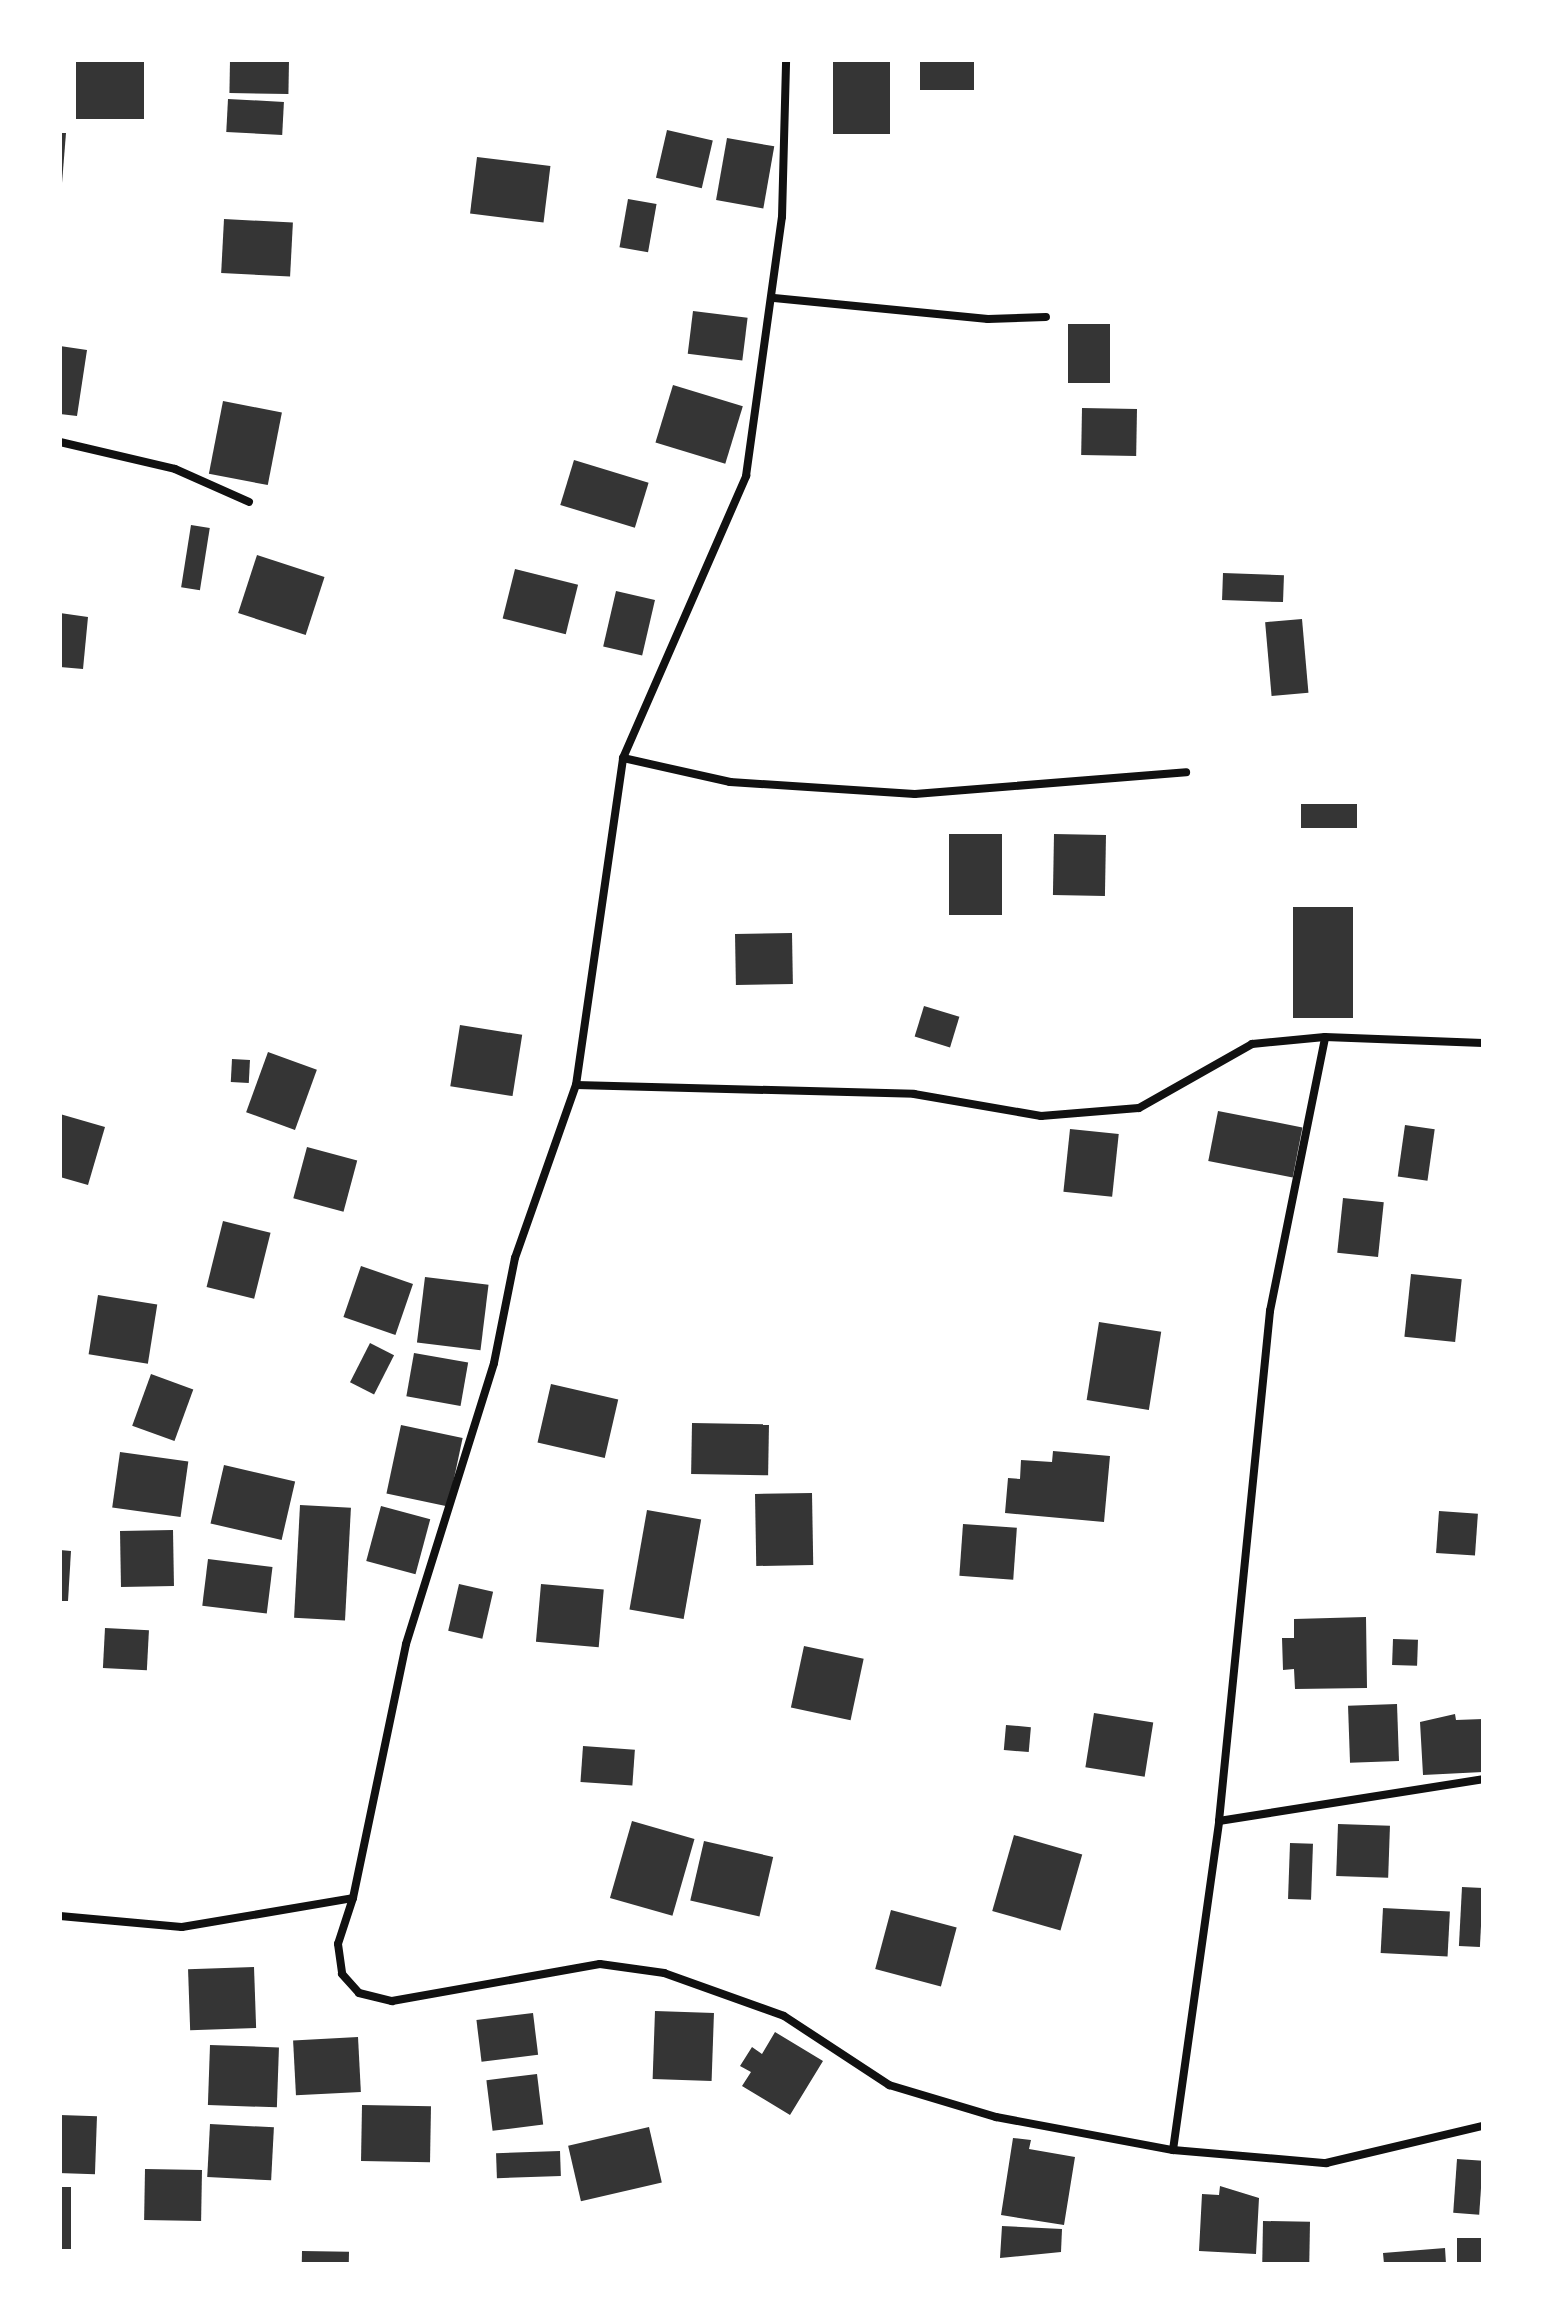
<!DOCTYPE html>
<html>
<head>
<meta charset="utf-8">
<style>
  body { margin:0 }
  #map { position:relative; width:1543px; height:2324px; overflow:hidden; background:#fff; font-family:"PT Sans",sans-serif }
  div>[style] { position:absolute }
  .building>* { inset:0; background:#353535; transform-origin:0 0 }
  .minor>* { height:8px; margin:-4px; padding:0 4px; transform-origin:4px; border-radius:4px; background:#111 }
  span { translate:-50% -50%; white-space:nowrap; text-align:center; line-height:1.15; -webkit-text-stroke:7px #fff; paint-order:stroke }
  .frame { position:absolute; inset:0; border:62px solid #fff; pointer-events:none }
</style>
</head>
<body>
<div id="map">
  <div class="building">
    <div style="left:76px;top:60px;width:68px;height:59px"></div>
    <div style="left:230px;top:60px;width:59px;height:33px;rotate:1deg"></div>
    <div style="left:833px;top:60px;width:57px;height:74px"></div>
    <div style="left:920px;top:60px;width:54px;height:30px"></div>
    <div style="left:228px;top:99px;width:56px;height:33px;rotate:3deg"></div>
    <div style="left:667px;top:130px;width:47px;height:49px;rotate:13deg"></div>
    <div style="clip-path:polygon(60px 133px,66px 133px,62px 183px,60px 183px)"></div>
    <div style="left:727px;top:138px;width:48px;height:63px;rotate:10deg"></div>
    <div style="left:477px;top:157px;width:74px;height:57px;rotate:7deg"></div>
    <div style="left:628px;top:199px;width:29px;height:49px;rotate:10deg"></div>
    <div style="left:224px;top:219px;width:69px;height:54px;rotate:3deg"></div>
    <div style="left:693px;top:311px;width:55px;height:43px;rotate:7deg"></div>
    <div style="left:1110px;top:324px;width:59px;height:42px;rotate:90deg"></div>
    <div style="clip-path:polygon(60px 346px,87px 350px,77px 416px,60px 414px)"></div>
    <div style="left:673px;top:385px;width:73px;height:60px;rotate:17deg"></div>
    <div style="left:223px;top:401px;width:60px;height:74px;rotate:11deg"></div>
    <div style="left:1082px;top:408px;width:55px;height:47px;rotate:1deg"></div>
    <div style="left:574px;top:460px;width:78px;height:47px;rotate:17deg"></div>
    <div style="left:191px;top:525px;width:19px;height:63px;rotate:9deg"></div>
    <div style="left:257px;top:555px;width:71px;height:61px;rotate:18deg"></div>
    <div style="left:515px;top:569px;width:65px;height:51px;rotate:14deg"></div>
    <div style="left:1223px;top:573px;width:61px;height:27px;rotate:2deg"></div>
    <div style="left:616px;top:591px;width:40px;height:57px;rotate:13deg"></div>
    <div style="clip-path:polygon(60px 613px,88px 617px,83px 669px,60px 667px)"></div>
    <div style="left:1302px;top:619px;width:74px;height:37px;rotate:85deg"></div>
    <div style="left:1301px;top:804px;width:56px;height:24px"></div>
    <div style="left:949px;top:834px;width:53px;height:81px"></div>
    <div style="left:1054px;top:834px;width:52px;height:61px;rotate:1deg"></div>
    <div style="left:1293px;top:907px;width:60px;height:111px"></div>
    <div style="left:792px;top:933px;width:51px;height:57px;rotate:89deg"></div>
    <div style="left:924px;top:1006px;width:37px;height:32px;rotate:17deg"></div>
    <div style="left:460px;top:1025px;width:63px;height:62px;rotate:9deg"></div>
    <div style="left:268px;top:1052px;width:52px;height:64px;rotate:20deg"></div>
    <div style="left:232px;top:1059px;width:18px;height:23px;rotate:3deg"></div>
    <div style="left:1218px;top:1111px;width:86px;height:51px;rotate:11deg"></div>
    <div style="clip-path:polygon(60px 1114px,105px 1127px,88px 1185px,60px 1177px)"></div>
    <div style="left:1405px;top:1125px;width:30px;height:52px;rotate:8deg"></div>
    <div style="left:1070px;top:1129px;width:49px;height:63px;rotate:6deg"></div>
    <div style="left:307px;top:1147px;width:52px;height:53px;rotate:15deg"></div>
    <div style="left:1343px;top:1198px;width:41px;height:55px;rotate:6deg"></div>
    <div style="left:223px;top:1221px;width:49px;height:68px;rotate:14deg"></div>
    <div style="left:361px;top:1266px;width:55px;height:54px;rotate:19deg"></div>
    <div style="left:1411px;top:1274px;width:51px;height:63px;rotate:6deg"></div>
    <div style="left:425px;top:1277px;width:64px;height:66px;rotate:7deg"></div>
    <div style="left:98px;top:1295px;width:60px;height:60px;rotate:9deg"></div>
    <div style="left:1099px;top:1322px;width:63px;height:79px;rotate:9deg"></div>
    <div style="left:370px;top:1343px;width:27px;height:44px;rotate:27deg"></div>
    <div style="left:414px;top:1353px;width:55px;height:44px;rotate:10deg"></div>
    <div style="left:151px;top:1374px;width:45px;height:55px;rotate:20deg"></div>
    <div style="left:551px;top:1384px;width:69px;height:60px;rotate:13deg"></div>
    <div style="left:692px;top:1423px;width:77px;height:51px;rotate:1deg"></div>
    <div style="left:401px;top:1425px;width:63px;height:70px;rotate:12deg"></div>
    <div style="clip-path:polygon(1053px 1451px,1110px 1456px,1104px 1522px,1005px 1513px,1008px 1478px,1020px 1479px,1021px 1460px,1052px 1462px)"></div>
    <div style="left:120px;top:1452px;width:69px;height:56px;rotate:8deg"></div>
    <div style="left:224px;top:1465px;width:73px;height:60px;rotate:13deg"></div>
    <div style="left:812px;top:1493px;width:72px;height:57px;rotate:89deg"></div>
    <div style="left:300px;top:1505px;width:51px;height:113px;rotate:3deg"></div>
    <div style="left:381px;top:1506px;width:51px;height:57px;rotate:15deg"></div>
    <div style="left:647px;top:1510px;width:55px;height:101px;rotate:10deg"></div>
    <div style="left:1439px;top:1511px;width:39px;height:42px;rotate:4deg"></div>
    <div style="left:963px;top:1524px;width:54px;height:52px;rotate:4deg"></div>
    <div style="left:173px;top:1530px;width:56px;height:53px;rotate:89deg"></div>
    <div style="clip-path:polygon(60px 1550px,71px 1551px,68px 1601px,60px 1601px)"></div>
    <div style="left:208px;top:1559px;width:65px;height:47px;rotate:7deg"></div>
    <div style="left:459px;top:1584px;width:35px;height:48px;rotate:13deg"></div>
    <div style="left:541px;top:1584px;width:63px;height:58px;rotate:5deg"></div>
    <div style="clip-path:polygon(1366px 1617px,1367px 1688px,1295px 1689px,1294px 1669px,1283px 1670px,1282px 1638px,1294px 1638px,1294px 1619px)"></div>
    <div style="left:105px;top:1628px;width:44px;height:40px;rotate:3deg"></div>
    <div style="left:1393px;top:1639px;width:25px;height:26px;rotate:2deg"></div>
    <div style="left:804px;top:1646px;width:61px;height:63px;rotate:12deg"></div>
    <div style="left:1397px;top:1704px;width:57px;height:49px;rotate:88deg"></div>
    <div style="left:1094px;top:1713px;width:60px;height:55px;rotate:9deg"></div>
    <div style="clip-path:polygon(1455px 1714px,1456px 1720px,1483px 1719px,1483px 1772px,1423px 1775px,1420px 1722px)"></div>
    <div style="left:1006px;top:1725px;width:25px;height:25px;rotate:5deg"></div>
    <div style="left:583px;top:1746px;width:52px;height:36px;rotate:4deg"></div>
    <div style="left:632px;top:1821px;width:65px;height:80px;rotate:16deg"></div>
    <div style="left:1338px;top:1824px;width:52px;height:52px;rotate:2deg"></div>
    <div style="left:1014px;top:1835px;width:71px;height:79px;rotate:16deg"></div>
    <div style="left:704px;top:1841px;width:71px;height:61px;rotate:13deg"></div>
    <div style="left:1290px;top:1843px;width:23px;height:56px;rotate:2deg"></div>
    <div style="left:1462px;top:1887px;width:21px;height:59px;rotate:3deg"></div>
    <div style="left:1383px;top:1908px;width:67px;height:45px;rotate:3deg"></div>
    <div style="left:891px;top:1910px;width:68px;height:61px;rotate:15deg"></div>
    <div style="left:254px;top:1967px;width:61px;height:66px;rotate:88deg"></div>
    <div style="left:655px;top:2011px;width:59px;height:68px;rotate:2deg"></div>
    <div style="left:533px;top:2013px;width:42px;height:57px;rotate:83deg"></div>
    <div style="clip-path:polygon(775px 2032px,823px 2061px,790px 2115px,742px 2086px,751px 2072px,740px 2066px,752px 2047px,762px 2054px)"></div>
    <div style="left:358px;top:2037px;width:55px;height:65px;rotate:87deg"></div>
    <div style="left:210px;top:2045px;width:69px;height:60px;rotate:2deg"></div>
    <div style="left:537px;top:2074px;width:51px;height:51px;rotate:83deg"></div>
    <div style="left:362px;top:2105px;width:69px;height:56px;rotate:1deg"></div>
    <div style="left:60px;top:2115px;width:37px;height:58px;rotate:2deg"></div>
    <div style="left:210px;top:2124px;width:64px;height:53px;rotate:3deg"></div>
    <div style="left:649px;top:2127px;width:57px;height:83px;rotate:77deg"></div>
    <div style="clip-path:polygon(1013px 2138px,1031px 2140px,1029px 2149px,1075px 2157px,1064px 2225px,1001px 2215px)"></div>
    <div style="left:560px;top:2151px;width:25px;height:64px;rotate:88deg"></div>
    <div style="left:1457px;top:2159px;width:26px;height:54px;rotate:4deg"></div>
    <div style="left:145px;top:2169px;width:57px;height:51px;rotate:1deg"></div>
    <div style="clip-path:polygon(1220px 2186px,1259px 2198px,1256px 2254px,1199px 2251px,1202px 2194px,1219px 2195px)"></div>
    <div style="left:60px;top:2187px;width:11px;height:62px"></div>
    <div style="left:1263px;top:2221px;width:47px;height:43px;rotate:1deg"></div>
    <div style="clip-path:polygon(1002px 2226px,1062px 2229px,1061px 2252px,1000px 2258px)"></div>
    <div style="left:1483px;top:2238px;width:26px;height:26px;rotate:90deg"></div>
    <div style="clip-path:polygon(1445px 2248px,1446px 2264px,1384px 2264px,1383px 2253px)"></div>
    <div style="left:302px;top:2251px;width:47px;height:13px;rotate:1deg"></div>
  </div>
  <div class="minor">
    <div style="left:774px;top:298px;width:215px;rotate:5.6deg"></div>
    <div style="left:988px;top:319px;width:58px;rotate:-2deg"></div>
    <div style="left:60px;top:442px;width:118px;rotate:13.2deg"></div>
    <div style="left:175px;top:469px;width:81px;rotate:24deg"></div>
    <div style="left:623px;top:758px;width:110px;rotate:12.6deg"></div>
    <div style="left:730px;top:782px;width:185px;rotate:3.7deg"></div>
    <div style="left:915px;top:794px;width:272px;rotate:-4.6deg"></div>
    <div style="left:576px;top:1085px;width:338px;rotate:1.5deg"></div>
    <div style="left:914px;top:1094px;width:129px;rotate:9.8deg"></div>
    <div style="left:1041px;top:1116px;width:98px;rotate:-4.7deg"></div>
    <div style="left:1139px;top:1108px;width:130px;rotate:-29.5deg"></div>
    <div style="left:1252px;top:1044px;width:73px;rotate:-5.5deg"></div>
    <div style="left:1325px;top:1037px;width:158px;rotate:2.2deg"></div>
    <div style="left:1219px;top:1821px;width:267px;rotate:-9deg"></div>
    <div style="left:353px;top:1898px;width:48px;rotate:108.1deg"></div>
    <div style="left:338px;top:1944px;width:30px;rotate:82deg"></div>
    <div style="left:342px;top:1974px;width:25px;rotate:48deg"></div>
    <div style="left:359px;top:1993px;width:34px;rotate:14deg"></div>
    <div style="left:392px;top:2001px;width:211px;rotate:-10.1deg"></div>
    <div style="left:600px;top:1964px;width:65px;rotate:8deg"></div>
    <div style="left:664px;top:1973px;width:127px;rotate:19.7deg"></div>
    <div style="left:784px;top:2016px;width:126px;rotate:33.3deg"></div>
    <div style="left:889px;top:2085px;width:112px;rotate:16.7deg"></div>
    <div style="left:996px;top:2117px;width:180px;rotate:10.6deg"></div>
    <div style="left:1173px;top:2150px;width:154px;rotate:4.9deg"></div>
    <div style="left:1326px;top:2163px;width:161px;rotate:-13.3deg"></div>
    <div style="left:60px;top:1916px;width:122px;rotate:5.2deg"></div>
    <div style="left:182px;top:1927px;width:173px;rotate:-9.6deg"></div>
    <div style="left:353px;top:1898px;width:259px;rotate:-78.2deg"></div>
    <div style="left:406px;top:1644px;width:294px;rotate:-72.6deg"></div>
    <div style="left:494px;top:1363px;width:107px;rotate:-78.7deg"></div>
    <div style="left:515px;top:1258px;width:183px;rotate:-70.6deg"></div>
    <div style="left:576px;top:1085px;width:330px;rotate:-81.8deg"></div>
    <div style="left:623px;top:758px;width:308px;rotate:-66.4deg"></div>
    <div style="left:746px;top:476px;width:261px;rotate:-82.1deg"></div>
    <div style="left:782px;top:217px;width:157px;rotate:-88.5deg"></div>
    <div style="left:1173px;top:2150px;width:332px;rotate:-82deg"></div>
    <div style="left:1219px;top:1821px;width:513px;rotate:-84.29deg"></div>
    <div style="left:1270px;top:1311px;width:279px;rotate:-78.6deg"></div>
  </div>
  <div class="frame"></div>
</div>
</body>
</html>
